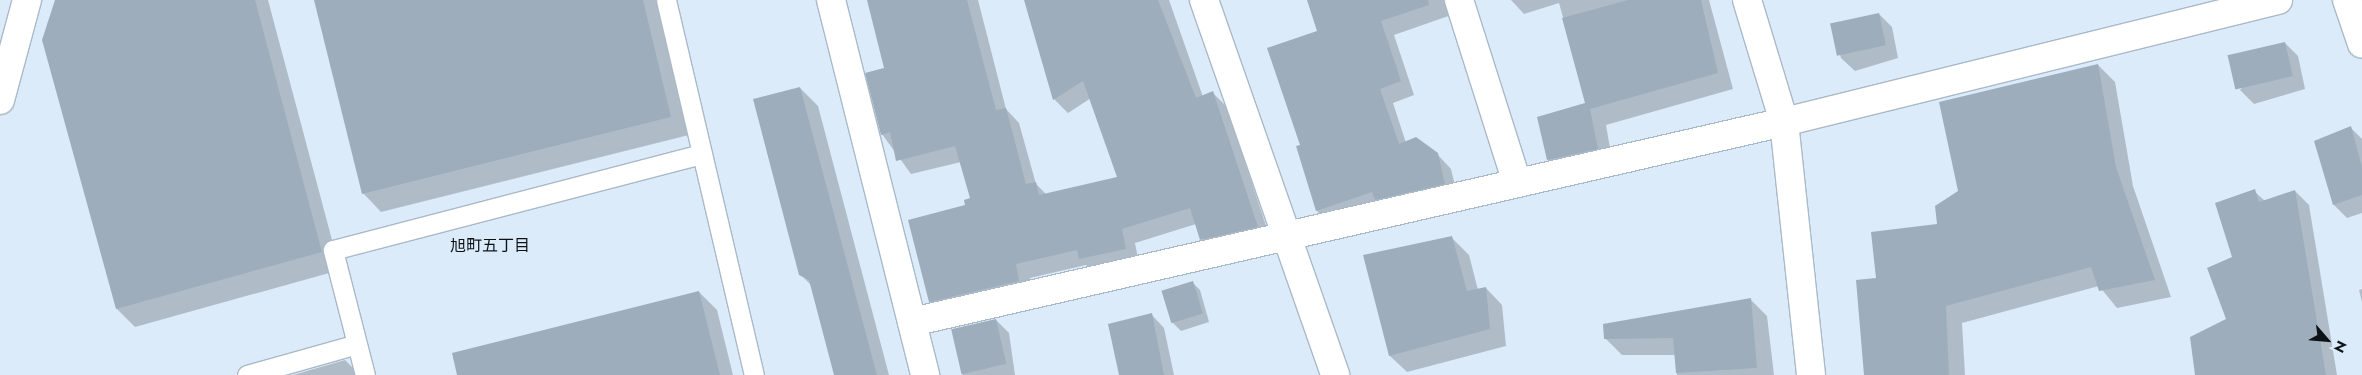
<!DOCTYPE html>
<html>
<head>
<meta charset="utf-8">
<style>
  body { margin:0 }
  #map { position:relative; width:2362px; height:375px; overflow:hidden; background:#dbebfa; font-family:Jost,"Noto Sans JP",sans-serif }
  div>[style] { position:absolute }
  .shadow>* { inset:0; background:#0003 }
  .building>* { inset:0; background:#9eadbb; transform-origin:0 0 }
  .roads { filter:drop-shadow(1px 0 #aab9c7) drop-shadow(-1px 0 #aab9c7) drop-shadow(0 1px #aab9c7) drop-shadow(0 -1px #aab9c7) }
  .service>* { height:19px; margin:-9.5px; padding:0 9.5px; transform-origin:9.5px; border-radius:9.5px; background:#fff }
  .minor>* { height:28px; margin:-14px; padding:0 14px; transform-origin:14px; border-radius:14px; background:#fff }
  .tertiary>* { height:28px; margin:-14px; padding:0 14px; transform-origin:14px; border-radius:14px; background:#fff }
  span { translate:-50% -50%; white-space:nowrap; text-align:center; line-height:1.15; -webkit-text-stroke:4px #dbebfa; paint-order:stroke }
  .neighbourhood-label { font-size:16px; color:#0d1217 }
  .north { position:absolute; left:2302px; top:315px; width:50px; height:50px; -webkit-text-stroke:4px #dbebfa; paint-order:stroke; rotate:117deg; font-size:14px; font-weight:700; line-height:20px; text-align:center; color:#0d1217 }
  .north::after { content:''; display:block; margin:auto; width:18px; height:22px; background:#0d1217; clip-path:polygon(50% 0,100% 100%,50% 72%,0 100%) }
</style>
</head>
<body>
<div id="map">
  <div class="shadow">
    <div style="clip-path:polygon(56px 0,268px 0,340px 270px,135px 327px,117px 309px,44px 40px)"></div>
    <div style="clip-path:polygon(315px 0,656px 0,689px 135px,381px 212px,363px 193px)"></div>
    <div style="clip-path:polygon(869px 0,978px 0,1006px 109px,1019px 123px,1036px 184px,1046px 194px,1119px 178px,1091px 98px,1068px 113px,1054px 99px,1025px 0,1169px 0,1203px 97px,1213px 93px,1227px 107px,1271px 241px,1216px 253px,1202px 239px,1196px 224px,1135px 243px,1139px 263px,1094px 273px,1086px 265px,1030px 278px,1033px 295px,944px 316px,930px 301px,971px 199px,961px 162px,911px 174px,882px 134px,885px 69px)"></div>
    <div style="clip-path:polygon(1308px 0,1453px 0,1457px 13px,1394px 35px,1414px 95px,1393px 103px,1406px 143px,1437px 154px,1451px 169px,1458px 198px,1331px 225px,1317px 211px,1298px 147px,1302px 146px,1319px 32px)"></div>
    <div style="clip-path:polygon(1511px 0,1709px 0,1733px 89px,1606px 125px,1613px 165px,1565px 176px,1548px 160px,1587px 104px,1559px 3px,1524px 14px)"></div>
    <div style="clip-path:polygon(1879px 14px,1892px 27px,1898px 58px,1855px 71px,1841px 58px,1833px 29px)"></div>
    <div style="clip-path:polygon(2285px 43px,2298px 56px,2305px 89px,2254px 104px,2240px 90px)"></div>
    <div style="clip-path:polygon(2098px 65px,2115px 82px,2133px 186px,2171px 297px,2117px 308px,2099px 286px,1962px 323px,1965px 375px,1865px 375px,1877px 279px,1938px 225px,1959px 191px)"></div>
    <div style="clip-path:polygon(800px 88px,818px 106px,889px 375px,836px 375px,812px 286px,800px 274px)"></div>
    <div style="clip-path:polygon(2350px 127px,2362px 139px,2362px 213px,2347px 218px,2334px 205px,2316px 142px)"></div>
    <div style="clip-path:polygon(2254px 191px,2265px 201px,2295px 191px,2309px 205px,2337px 375px,2197px 375px,2228px 319px,2233px 258px)"></div>
    <div style="clip-path:polygon(1452px 238px,1469px 255px,1478px 290px,1486px 288px,1502px 305px,1506px 346px,1407px 372px,1390px 356px,1365px 256px)"></div>
    <div style="clip-path:polygon(1193px 283px,1200px 290px,1209px 322px,1181px 331px,1173px 323px)"></div>
    <div style="clip-path:polygon(2362px 289px,2362px 302px,2359px 290px)"></div>
    <div style="clip-path:polygon(699px 292px,717px 310px,733px 375px,458px 375px)"></div>
    <div style="clip-path:polygon(1750px 299px,1767px 316px,1774px 375px,1677px 375px,1675px 355px,1622px 355px,1605px 338px)"></div>
    <div style="clip-path:polygon(1151px 314px,1164px 328px,1174px 375px,1120px 375px)"></div>
    <div style="clip-path:polygon(996px 320px,1009px 333px,1015px 375px,963px 375px,953px 330px)"></div>
    <div style="clip-path:polygon(345px 360px,360px 375px,293px 375px)"></div>
  </div>
  <div class="building">
    <div style="clip-path:polygon(55px 0,255px 0,322px 252px,116px 309px,42px 40px)"></div>
    <div style="clip-path:polygon(314px 0,643px 0,671px 117px,362px 194px)"></div>
    <div style="clip-path:polygon(867px 0,967px 0,996px 110px,1006px 108px,1026px 184px,1036px 182px,1039px 195px,1117px 177px,1083px 81px,1053px 100px,1024px 0,1158px 0,1196px 98px,1213px 91px,1258px 227px,1200px 240px,1190px 208px,1122px 229px,1126px 249px,1079px 259px,1077px 250px,1016px 264px,1019px 281px,929px 302px,908px 220px,965px 205px,964px 200px,970px 198px,955px 146px,896px 161px,890px 132px,881px 135px,865px 73px,884px 68px)"></div>
    <div style="clip-path:polygon(1307px 0,1428px 0,1429px 5px,1381px 21px,1401px 81px,1380px 89px,1399px 144px,1416px 137px,1438px 153px,1445px 184px,1375px 200px,1372px 192px,1316px 211px,1296px 146px,1300px 145px,1267px 48px,1317px 31px)"></div>
    <div style="clip-path:polygon(1628px 0,1701px 0,1718px 73px,1590px 109px,1598px 149px,1547px 160px,1537px 117px,1585px 103px,1562px 18px)"></div>
    <div style="left:1879px;top:13px;width:33px;height:50px;rotate:78deg"></div>
    <div style="left:2285px;top:42px;width:35px;height:59px;rotate:77deg"></div>
    <div style="clip-path:polygon(2098px 64px,2116px 167px,2155px 280px,2099px 291px,2091px 267px,1946px 306px,1949px 375px,1864px 375px,1856px 280px,1876px 278px,1871px 232px,1937px 224px,1935px 206px,1958px 191px,1939px 102px)"></div>
    <div style="clip-path:polygon(800px 87px,877px 375px,834px 375px,809px 280px,799px 275px,753px 99px)"></div>
    <div style="clip-path:polygon(2351px 126px,2362px 167px,2362px 195px,2333px 205px,2314px 141px)"></div>
    <div style="clip-path:polygon(2255px 189px,2259px 202px,2295px 190px,2326px 375px,2195px 375px,2190px 337px,2226px 319px,2207px 268px,2232px 257px,2215px 203px)"></div>
    <div style="clip-path:polygon(1452px 236px,1467px 291px,1486px 287px,1490px 329px,1389px 356px,1363px 255px)"></div>
    <div style="left:1193px;top:281px;width:34px;height:33px;rotate:73deg"></div>
    <div style="clip-path:polygon(699px 291px,720px 375px,457px 375px,452px 353px)"></div>
    <div style="clip-path:polygon(1751px 298px,1757px 368px,1676px 373px,1673px 338px,1604px 339px,1603px 324px)"></div>
    <div style="clip-path:polygon(1152px 313px,1164px 375px,1119px 375px,1108px 324px)"></div>
    <div style="left:996px;top:319px;width:46px;height:46px;rotate:77deg"></div>
  </div>
  <div class="roads">
    <div class="service">
      <div style="left:666px;top:0;width:385px;rotate:76.8deg"></div>
      <div style="left:247px;top:375px;width:114px;rotate:-15.7deg"></div>
      <div style="left:365px;top:375px;width:129px;rotate:-104.4deg"></div>
      <div style="left:333px;top:250px;width:381px;rotate:-14.6deg"></div>
    </div>
    <div class="minor">
      <div style="left:831px;top:0;width:387px;rotate:75.9deg"></div>
      <div style="left:1204px;top:0;width:397px;rotate:70.7deg"></div>
      <div style="left:1459px;top:0;width:192px;rotate:72.4deg"></div>
      <div style="left:2347px;top:0;width:46px;rotate:71.2deg"></div>
      <div style="left:912px;top:322px;width:895px;rotate:-12.92deg"></div>
      <div style="left:1784px;top:122px;width:509px;rotate:-13.87deg"></div>
    </div>
    <div class="tertiary">
      <div style="left:1747px;top:0;width:127px;rotate:73.1deg"></div>
      <div style="left:1784px;top:122px;width:254px;rotate:83.9deg"></div>
      <div style="left:0;top:100px;width:104px;rotate:-74.9deg"></div>
    </div>
  </div>
  <div class="neighbourhood-label">
    <span style="left:490px;top:246px">旭町五丁目</span>
  </div>
  <div class="north">N</div>
</div>
</body>
</html>
